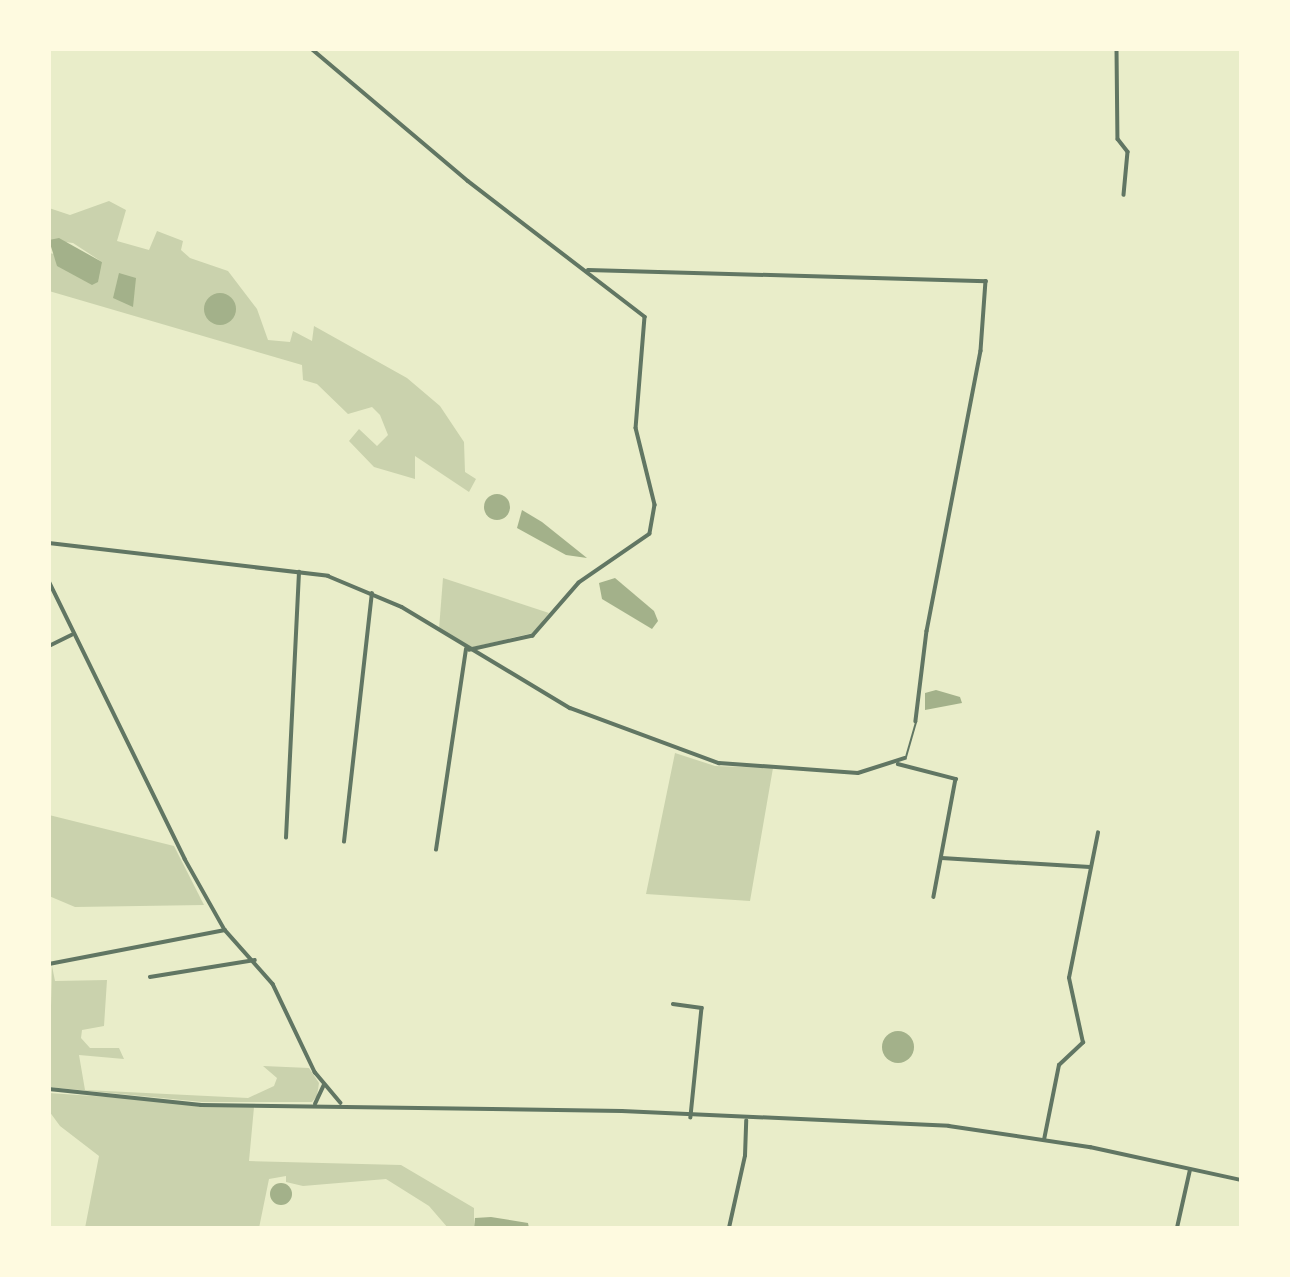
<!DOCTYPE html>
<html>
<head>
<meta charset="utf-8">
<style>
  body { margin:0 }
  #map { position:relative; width:1290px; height:1277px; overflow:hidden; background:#e9edc9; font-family:"PT Sans Narrow",sans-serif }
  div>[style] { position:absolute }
  .green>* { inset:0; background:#cad2ad }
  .water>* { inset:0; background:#a3b18a }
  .round { border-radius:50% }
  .service>* { height:2px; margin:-1px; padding:0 1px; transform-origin:1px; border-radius:1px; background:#617663 }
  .minor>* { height:3.5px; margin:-1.75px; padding:0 1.75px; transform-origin:1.75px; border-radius:1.75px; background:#617663 }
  span { translate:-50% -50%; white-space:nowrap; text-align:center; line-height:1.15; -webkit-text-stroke:7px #fefae0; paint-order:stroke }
  .frame { position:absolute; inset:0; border:51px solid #fefae0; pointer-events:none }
</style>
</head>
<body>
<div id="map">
  <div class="green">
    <div style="clip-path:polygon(109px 201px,126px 210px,117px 241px,149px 250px,157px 231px,183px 241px,181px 250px,190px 258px,228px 271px,257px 309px,268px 340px,290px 342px,293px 331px,312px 341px,314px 326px,407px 378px,440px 406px,464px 442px,465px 472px,476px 479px,469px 492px,415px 456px,415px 479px,374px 467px,349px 441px,359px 429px,377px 446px,388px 435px,380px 415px,372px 407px,348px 414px,317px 384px,303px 380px,302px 365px,49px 291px,49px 253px,102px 262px,73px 243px,49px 240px,49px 208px,70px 215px)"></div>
    <div style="clip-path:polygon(443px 578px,549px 613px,533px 633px,469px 648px,439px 629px)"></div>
    <div style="clip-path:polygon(675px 753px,715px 766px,773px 768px,750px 901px,646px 894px)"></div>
    <div style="clip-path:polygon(49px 815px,174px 846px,204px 905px,75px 907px,49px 896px)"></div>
    <div style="clip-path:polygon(52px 966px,55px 981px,107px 980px,104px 1026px,82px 1030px,81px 1038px,90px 1048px,119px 1048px,124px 1059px,79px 1055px,85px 1090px,248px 1098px,274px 1086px,277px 1078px,263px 1066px,309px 1068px,319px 1083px,317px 1096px,312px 1102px,202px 1102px,49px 1087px)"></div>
    <div style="clip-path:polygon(49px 1093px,254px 1107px,249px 1161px,401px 1165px,474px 1208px,474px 1228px,448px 1228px,429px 1206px,386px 1179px,303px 1186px,286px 1182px,286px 1176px,269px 1179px,259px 1228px,85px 1228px,99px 1156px,60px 1126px,49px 1111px)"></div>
  </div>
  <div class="water">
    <div style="clip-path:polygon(59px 238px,102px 262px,98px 282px,92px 285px,57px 266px,49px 240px)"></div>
    <div style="clip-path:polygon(119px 273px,136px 278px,133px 307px,113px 298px)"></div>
    <div class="round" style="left:204px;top:293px;width:32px;height:32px"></div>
    <div class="round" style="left:484px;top:494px;width:26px;height:26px"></div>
    <div style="clip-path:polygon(522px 510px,542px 522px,587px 558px,566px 555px,517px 528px)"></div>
    <div style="clip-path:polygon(615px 578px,654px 611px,658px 621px,652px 629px,602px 599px,599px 583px)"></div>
    <div style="clip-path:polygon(936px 690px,960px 697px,962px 703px,925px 710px,925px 693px)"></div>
    <div class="round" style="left:882px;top:1031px;width:32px;height:32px"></div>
    <div class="round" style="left:270px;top:1183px;width:22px;height:22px"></div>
    <div style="clip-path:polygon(491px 1217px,528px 1223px,529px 1228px,474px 1228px,475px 1218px)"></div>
  </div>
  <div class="service">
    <div style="left:906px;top:757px;width:37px;rotate:-74deg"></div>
  </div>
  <div class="minor">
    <div style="left:312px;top:49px;width:204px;rotate:40.2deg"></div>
    <div style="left:468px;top:181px;width:223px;rotate:37.5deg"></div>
    <div style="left:645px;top:317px;width:111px;rotate:94.6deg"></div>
    <div style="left:636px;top:428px;width:79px;rotate:76.1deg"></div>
    <div style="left:655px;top:505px;width:29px;rotate:100deg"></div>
    <div style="left:650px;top:534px;width:86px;rotate:145.4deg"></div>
    <div style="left:579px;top:583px;width:70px;rotate:131deg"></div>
    <div style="left:533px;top:636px;width:65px;rotate:167.5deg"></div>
    <div style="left:1117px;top:49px;width:90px;rotate:89.4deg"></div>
    <div style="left:1118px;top:139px;width:16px;rotate:52deg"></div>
    <div style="left:1128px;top:152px;width:43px;rotate:95.3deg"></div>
    <div style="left:588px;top:270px;width:398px;rotate:1.6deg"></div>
    <div style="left:986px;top:281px;width:70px;rotate:94.1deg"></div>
    <div style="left:981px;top:351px;width:285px;rotate:100.9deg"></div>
    <div style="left:927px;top:631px;width:91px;rotate:97deg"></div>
    <div style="left:49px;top:543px;width:281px;rotate:6.7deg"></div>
    <div style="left:328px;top:576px;width:80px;rotate:22.7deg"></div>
    <div style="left:402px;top:607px;width:196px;rotate:31deg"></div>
    <div style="left:570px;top:708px;width:159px;rotate:20.3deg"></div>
    <div style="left:719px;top:763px;width:139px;rotate:4.1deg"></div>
    <div style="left:858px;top:773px;width:49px;rotate:-17.7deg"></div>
    <div style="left:49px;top:581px;width:309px;rotate:63.9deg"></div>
    <div style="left:185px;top:859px;width:81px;rotate:60.6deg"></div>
    <div style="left:225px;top:930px;width:72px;rotate:48.4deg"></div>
    <div style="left:273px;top:984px;width:98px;rotate:64.5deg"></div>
    <div style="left:315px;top:1072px;width:40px;rotate:50deg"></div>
    <div style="left:49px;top:646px;width:25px;rotate:-26deg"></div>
    <div style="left:898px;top:764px;width:60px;rotate:14.5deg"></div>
    <div style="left:956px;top:779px;width:120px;rotate:100.6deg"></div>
    <div style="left:286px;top:838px;width:266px;rotate:-87.2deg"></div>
    <div style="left:344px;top:842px;width:250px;rotate:-83.6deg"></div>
    <div style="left:436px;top:850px;width:203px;rotate:-81.5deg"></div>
    <div style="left:942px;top:858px;width:148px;rotate:3.5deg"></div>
    <div style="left:49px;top:964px;width:179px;rotate:-10.9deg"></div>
    <div style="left:150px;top:977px;width:106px;rotate:-9.2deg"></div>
    <div style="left:673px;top:1004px;width:29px;rotate:8deg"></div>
    <div style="left:702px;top:1008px;width:110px;rotate:95.8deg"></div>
    <div style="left:49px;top:1089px;width:153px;rotate:6deg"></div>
    <div style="left:201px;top:1105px;width:421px;rotate:0.8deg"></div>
    <div style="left:622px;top:1111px;width:327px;rotate:2.6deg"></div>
    <div style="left:949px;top:1126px;width:143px;rotate:8.5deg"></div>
    <div style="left:1090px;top:1147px;width:155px;rotate:12.3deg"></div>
    <div style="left:315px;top:1104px;width:21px;rotate:-65deg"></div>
    <div style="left:1044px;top:1140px;width:76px;rotate:-78.7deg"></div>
    <div style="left:1059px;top:1065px;width:33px;rotate:-43deg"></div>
    <div style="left:1083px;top:1043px;width:66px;rotate:-102.2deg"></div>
    <div style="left:1069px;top:978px;width:148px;rotate:-78.7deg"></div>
    <div style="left:729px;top:1228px;width:74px;rotate:-77.5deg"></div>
    <div style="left:745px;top:1156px;width:35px;rotate:-88deg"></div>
    <div style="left:1177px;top:1228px;width:59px;rotate:-77.4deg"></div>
  </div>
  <div class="frame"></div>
</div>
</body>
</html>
